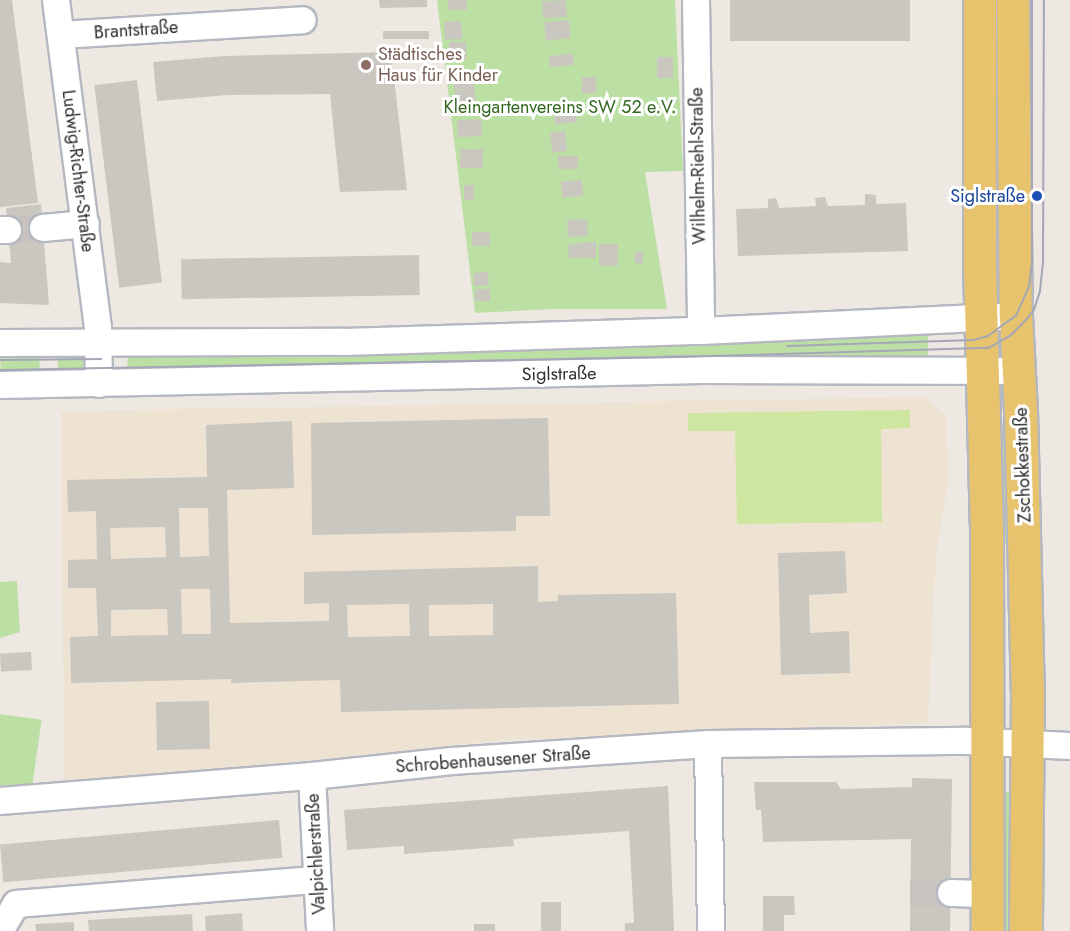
<!DOCTYPE html>
<html>
<head>
<meta charset="utf-8">
<style>
  body { margin:0 }
  #map { position:relative; width:1070px; height:931px; overflow:hidden; background:#eee8e2; font-family:Jost,sans-serif }
  div>[style] { position:absolute }
  .education>* { inset:0; background:#eee3d3 }
  .green>* { inset:0; background:#bce0a3; transform-origin:0 0 }
  .pitch>* { inset:0; background:#cde6a0 }
  .building>* { inset:0; background:#cac6c0; transform-origin:0 0 }
  .minor-tunnel>* { height:26px; margin-top:-13px; transform-origin:0; background:repeating-linear-gradient(90deg,#c8c3be 0 26px,transparent 0 39px) }
  .roads { filter:drop-shadow(2px 0 #b5b8c0) drop-shadow(-2px 0 #b5b8c0) drop-shadow(0 2px #b5b8c0) drop-shadow(0 -2px #b5b8c0) }
  .minor>* { height:26px; margin:-13px; padding:0 13px; transform-origin:13px; border-radius:13px; background:#fff }
  .major>* { height:32px; margin:-16px; padding:0 16px; transform-origin:16px; border-radius:16px; background:#e8c36d }
  .tram>* { height:1.5px; margin:-0.75px; padding:0 0.75px; transform-origin:0.75px; border-radius:0.75px; background:#a4a8b6 }
  .dots>* { width:16px; height:16px; translate:-50% -50%; box-sizing:border-box; border:3px solid #fff; border-radius:50% }
  span { translate:-50% -50%; white-space:nowrap; text-align:center; line-height:1.15; -webkit-text-stroke:6px #fff; paint-order:stroke }
  .street-label { font-size:18px; color:#2e2e2e }
  .education-label { font-size:18px; color:#785e54 }
  .left { translate:0 -50%; text-align:left }
  .park-label { font-size:18px; color:#346821 }
  .transit-label { font-size:18px; color:#164399 }
  .right { translate:-100% -50%; text-align:right }
</style>
</head>
<body>
<div id="map">
  <div class="education">
    <div style="clip-path:polygon(926px 397px,946px 415px,948px 482px,936px 555px,928px 723px,502px 740px,64px 786px,61px 411px)"></div>
  </div>
  <div class="green">
    <div style="clip-path:polygon(437px 0,675px 0,683px 171px,645px 172px,667px 309px,553px 309px,475px 313px)"></div>
    <div style="clip-path:polygon(928px 335px,928px 360px,127px 371px,128px 354px)"></div>
    <div style="left:39px;top:349px;width:29px;height:39px;rotate:88deg"></div>
    <div style="clip-path:polygon(58px 350px,74px 352px,81px 356px,84px 364px,80px 372px,58px 377px)"></div>
    <div style="clip-path:polygon(996px 429px,1003px 429px,1008px 514px,1018px 550px,1020px 682px,1010px 682px,1009px 554px,999px 522px)"></div>
    <div style="clip-path:polygon(17px 581px,20px 632px,0 638px,0 582px)"></div>
    <div style="left:0;top:714px;width:42px;height:76px;rotate:8deg"></div>
    <div style="clip-path:polygon(1006px 792px,1011px 792px,1009px 931px,1003px 931px)"></div>
  </div>
  <div class="pitch">
    <div style="clip-path:polygon(910px 410px,910px 428px,881px 429px,882px 522px,737px 524px,735px 431px,688px 431px,688px 413px)"></div>
  </div>
  <div class="building">
    <div style="clip-path:polygon(0 0,12px 0,38px 203px,0 207px)"></div>
    <div style="clip-path:polygon(379px 0,427px 0,427px 7px,380px 8px)"></div>
    <div style="left:448px;top:0;width:19px;height:10px"></div>
    <div style="left:566px;top:0;width:17px;height:24px;rotate:87deg"></div>
    <div style="left:730px;top:0;width:180px;height:41px"></div>
    <div style="left:569px;top:20px;width:18px;height:25px;rotate:84deg"></div>
    <div style="left:461px;top:21px;width:18px;height:17px;rotate:87deg"></div>
    <div style="left:429px;top:31px;width:8px;height:46px;rotate:90deg"></div>
    <div style="left:466px;top:42px;width:18px;height:17px;rotate:90deg"></div>
    <div style="clip-path:polygon(391px 52px,407px 190px,340px 192px,330px 94px,228px 95px,157px 101px,153px 62px,224px 56px)"></div>
    <div style="left:573px;top:54px;width:11px;height:24px;rotate:85deg"></div>
    <div style="left:657px;top:57px;width:16px;height:21px"></div>
    <div style="left:474px;top:73px;width:17px;height:20px;rotate:90deg"></div>
    <div style="left:596px;top:77px;width:16px;height:14px;rotate:90deg"></div>
    <div style="left:137px;top:80px;width:204px;height:43px;rotate:83deg"></div>
    <div style="left:475px;top:90px;width:17px;height:20px;rotate:87deg"></div>
    <div style="left:575px;top:105px;width:17px;height:22px;rotate:83deg"></div>
    <div style="left:481px;top:119px;width:17px;height:24px;rotate:87deg"></div>
    <div style="left:565px;top:131px;width:20px;height:15px;rotate:84deg"></div>
    <div style="left:460px;top:149px;width:23px;height:19px"></div>
    <div style="left:558px;top:156px;width:20px;height:13px"></div>
    <div style="left:582px;top:180px;width:16px;height:21px;rotate:86deg"></div>
    <div style="left:464px;top:185px;width:10px;height:15px"></div>
    <div style="clip-path:polygon(865px 194px,876px 195px,876px 204px,906px 203px,908px 251px,738px 256px,736px 209px,768px 208px,768px 199px,776px 198px,779px 208px,816px 206px,815px 198px,825px 197px,828px 206px,865px 205px)"></div>
    <div style="clip-path:polygon(41px 204px,49px 305px,0 303px,0 262px,11px 263px,6px 208px)"></div>
    <div style="left:587px;top:219px;width:17px;height:20px;rotate:87deg"></div>
    <div style="left:472px;top:232px;width:18px;height:14px"></div>
    <div style="clip-path:polygon(587px 242px,596px 242px,596px 258px,569px 258px,568px 245px)"></div>
    <div style="left:599px;top:244px;width:19px;height:22px"></div>
    <div style="left:635px;top:252px;width:8px;height:11px"></div>
    <div style="left:419px;top:255px;width:40px;height:238px;rotate:89deg"></div>
    <div style="left:488px;top:272px;width:13px;height:15px;rotate:86deg"></div>
    <div style="left:475px;top:289px;width:15px;height:12px"></div>
    <div style="clip-path:polygon(548px 418px,550px 516px,516px 516px,516px 531px,312px 535px,311px 423px)"></div>
    <div style="clip-path:polygon(evenodd,292px 421px,294px 488px,227px 490px,230px 623px,329px 621px,329px 603px,304px 604px,304px 572px,538px 566px,538px 602px,558px 601px,558px 595px,676px 593px,679px 704px,341px 712px,340px 680px,231px 683px,231px 679px,71px 683px,70px 637px,98px 636px,96px 588px,68px 588px,68px 560px,97px 559px,96px 511px,68px 512px,67px 480px,207px 477px,206px 425px,292px 421px,179px 508px,208px 508px,209px 556px,180px 557px,179px 508px,292px 421px,165px 527px,166px 557px,111px 559px,110px 528px,165px 527px,292px 421px,181px 589px,210px 589px,211px 634px,182px 634px,181px 589px,292px 421px,409px 604px,410px 636px,348px 637px,347px 605px,409px 604px,292px 421px,493px 604px,493px 635px,429px 636px,429px 605px,493px 604px,292px 421px,167px 609px,168px 635px,111px 636px,111px 610px,167px 609px)"></div>
    <div style="clip-path:polygon(845px 551px,847px 593px,809px 595px,810px 633px,849px 631px,850px 673px,781px 675px,778px 553px)"></div>
    <div style="left:31px;top:652px;width:18px;height:31px;rotate:87deg"></div>
    <div style="left:209px;top:701px;width:48px;height:53px;rotate:89deg"></div>
    <div style="clip-path:polygon(912px 778px,952px 779px,950px 931px,910px 931px,911px 839px,763px 842px,761px 810px,756px 810px,754px 782px,836px 782px,841px 789px,912px 787px)"></div>
    <div style="clip-path:polygon(668px 786px,674px 931px,625px 931px,625px 923px,634px 923px,629px 831px,513px 839px,514px 846px,404px 854px,404px 846px,347px 850px,344px 810px)"></div>
    <div style="left:279px;top:820px;width:38px;height:280px;rotate:85deg"></div>
    <div style="clip-path:polygon(763px 896px,794px 896px,795px 915px,784px 915px,784px 931px,763px 931px)"></div>
    <div style="left:541px;top:902px;width:20px;height:29px"></div>
    <div style="clip-path:polygon(242px 913px,243px 931px,206px 931px,205px 916px)"></div>
    <div style="clip-path:polygon(192px 914px,193px 931px,89px 931px,88px 920px)"></div>
    <div style="clip-path:polygon(74px 922px,74px 931px,36px 931px,35px 924px)"></div>
    <div style="left:474px;top:924px;width:21px;height:7px"></div>
  </div>
  <div class="minor-tunnel">
    <div style="left:8px;top:230px;width:35px;rotate:-3deg"></div>
    <div style="left:910px;top:893px;width:41px"></div>
  </div>
  <div class="roads">
    <div class="minor">
      <div style="left:56px;top:0;width:330px;rotate:82.7deg"></div>
      <div style="left:98px;top:327px;width:57px;rotate:89deg"></div>
      <div style="left:696px;top:0;width:331px;rotate:89.1deg"></div>
      <div style="left:61px;top:35px;width:242px;rotate:-3.5deg"></div>
      <div style="left:43px;top:228px;width:43px;rotate:-5.3deg"></div>
      <div style="left:0;top:230px;width:8px"></div>
      <div style="left:0;top:343px;width:344px;rotate:-0.2deg"></div>
      <div style="left:344px;top:342px;width:357px;rotate:-1.8deg"></div>
      <div style="left:701px;top:331px;width:315px;rotate:-2.7deg"></div>
      <div style="left:0;top:385px;width:702px;rotate:-1.22deg"></div>
      <div style="left:702px;top:370px;width:317px;rotate:0.2deg"></div>
      <div style="left:708px;top:744px;width:187px;rotate:89.1deg"></div>
      <div style="left:312px;top:776px;width:155px;rotate:87deg"></div>
      <div style="left:0;top:801px;width:313px;rotate:-4.6deg"></div>
      <div style="left:312px;top:776px;width:141px;rotate:-6.1deg"></div>
      <div style="left:452px;top:761px;width:257px;rotate:-3.8deg"></div>
      <div style="left:708px;top:744px;width:259px;rotate:-0.7deg"></div>
      <div style="left:967px;top:741px;width:103px;rotate:2.8deg"></div>
      <div style="left:951px;top:893px;width:38px;rotate:2deg"></div>
      <div style="left:0;top:931px;width:31px;rotate:-59deg"></div>
      <div style="left:16px;top:904px;width:302px;rotate:-4.6deg"></div>
    </div>
    <div class="major">
      <div style="left:980px;top:0;width:265px;rotate:90deg"></div>
      <div style="left:980px;top:265px;width:260px;rotate:88.5deg"></div>
      <div style="left:987px;top:525px;width:406px;rotate:89.9deg"></div>
      <div style="left:1013px;top:0;width:316px;rotate:89.5deg"></div>
      <div style="left:1016px;top:316px;width:95px;rotate:87deg"></div>
      <div style="left:1021px;top:411px;width:282px;rotate:88.6deg"></div>
      <div style="left:1028px;top:693px;width:238px;rotate:90.5deg"></div>
    </div>
  </div>
  <div class="tram">
    <div style="left:787px;top:346px;width:187px;rotate:-1.8deg"></div>
    <div style="left:974px;top:340px;width:15px;rotate:-16deg"></div>
    <div style="left:988px;top:336px;width:34px;rotate:-36deg"></div>
    <div style="left:1016px;top:316px;width:32px;rotate:-66deg"></div>
    <div style="left:1029px;top:287px;width:23px;rotate:-83deg"></div>
    <div style="left:1032px;top:264px;width:264px;rotate:-90deg"></div>
    <div style="left:0;top:360px;width:101px;rotate:-0.6deg"></div>
    <div style="left:0;top:370px;width:680px;rotate:-1.1deg"></div>
    <div style="left:680px;top:357px;width:309px;rotate:-1.7deg"></div>
    <div style="left:989px;top:348px;width:24px;rotate:-30deg"></div>
    <div style="left:1010px;top:336px;width:23px;rotate:-45deg"></div>
    <div style="left:1026px;top:320px;width:13px;rotate:-51deg"></div>
    <div style="left:1034px;top:310px;width:20px;rotate:-72deg"></div>
    <div style="left:1040px;top:291px;width:27px;rotate:-84deg"></div>
    <div style="left:1043px;top:264px;width:264px;rotate:-89.8deg"></div>
  </div>
  <div class="dots">
    <div style="left:366px;top:65px;background:#8d6e63"></div>
    <div style="left:1037px;top:196px;background:#1a4fb4"></div>
  </div>
  <div class="street-label">
    <span style="left:136px;top:30px;rotate:-4deg">Brantstraße</span>
    <span style="left:698px;top:166px;rotate:-91deg">Wilhelm-Riehl-Straße</span>
    <span style="left:78px;top:171px;rotate:83deg">Ludwig-Richter-Straße</span>
    <span style="left:559px;top:374px;rotate:-1deg">Siglstraße</span>
    <span style="left:1023px;top:465px;rotate:-92deg">Zschokkestraße</span>
    <span style="left:493px;top:760px;rotate:-4deg">Schrobenhausener Straße</span>
    <span style="left:316px;top:854px;rotate:-93deg">Valpichlerstraße</span>
  </div>
  <div class="education-label">
    <span class="left" style="left:378px;top:65px">Städtisches<br>Haus für Kinder</span>
  </div>
  <div class="park-label">
    <span style="left:560px;top:107px">Kleingartenvereins SW 52 e.V.</span>
  </div>
  <div class="transit-label">
    <span class="right" style="left:1025px;top:196px">Siglstraße</span>
  </div>
</div>
</body>
</html>
